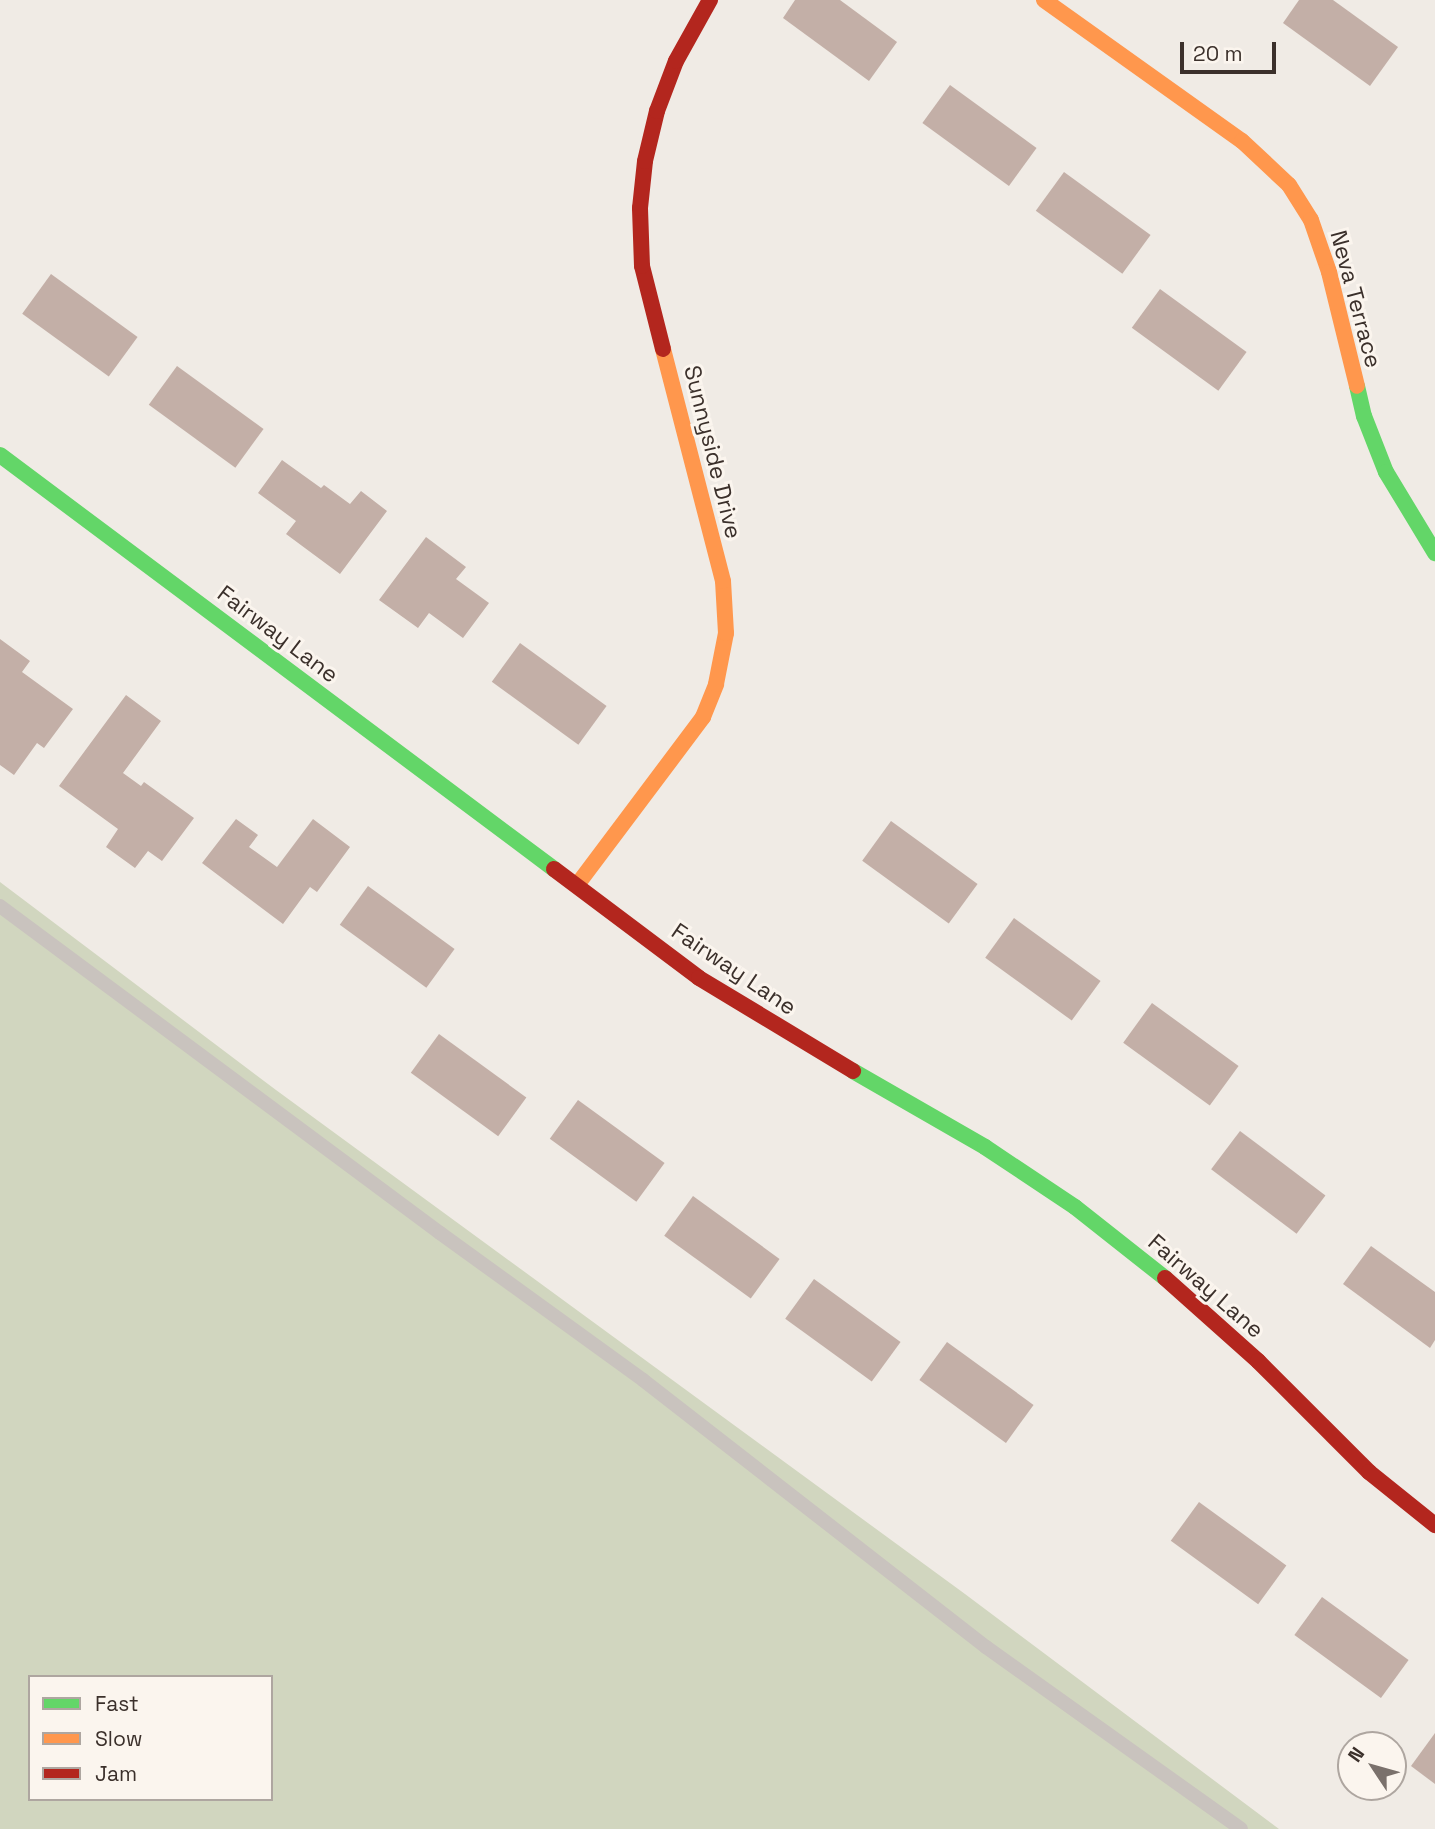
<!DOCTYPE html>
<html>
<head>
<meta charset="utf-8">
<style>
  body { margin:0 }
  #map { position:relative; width:1435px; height:1829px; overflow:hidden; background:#f0ebe5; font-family:"Space Grotesk",sans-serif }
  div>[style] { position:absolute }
  .green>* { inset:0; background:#d1d6bf }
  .building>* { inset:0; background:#c3afa7; transform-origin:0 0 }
  .lane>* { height:14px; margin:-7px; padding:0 7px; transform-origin:7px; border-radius:7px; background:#c9c3be }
  .fast>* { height:16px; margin:-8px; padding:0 8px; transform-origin:8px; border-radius:8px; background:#63d668 }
  .slow>* { height:16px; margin:-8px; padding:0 8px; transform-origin:8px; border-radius:8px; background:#ff974d }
  .jam>* { height:16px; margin:-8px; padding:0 8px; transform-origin:8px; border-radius:8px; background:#b3261e }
  span { translate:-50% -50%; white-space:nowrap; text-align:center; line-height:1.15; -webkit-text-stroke:6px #fbf5ee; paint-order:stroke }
  .street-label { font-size:23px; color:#3b302b }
  .legend { position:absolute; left:28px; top:1675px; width:245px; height:126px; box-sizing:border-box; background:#fbf5ee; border:2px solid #aea6a0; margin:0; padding:9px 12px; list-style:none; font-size:21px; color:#3b302b }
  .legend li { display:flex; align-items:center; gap:14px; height:35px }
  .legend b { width:35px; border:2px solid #aea6a0 }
  .north { position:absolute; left:1337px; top:1731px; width:70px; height:70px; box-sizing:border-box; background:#fbf5ee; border:2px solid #aea6a0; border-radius:50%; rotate:306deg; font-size:19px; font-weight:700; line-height:28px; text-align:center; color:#3b302b }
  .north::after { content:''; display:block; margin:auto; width:24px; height:32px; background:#7a716c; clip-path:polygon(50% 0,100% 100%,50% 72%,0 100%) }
  .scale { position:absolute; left:1180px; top:42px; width:96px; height:32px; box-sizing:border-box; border:4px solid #3b302b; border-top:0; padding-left:9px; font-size:21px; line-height:24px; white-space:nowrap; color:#3b302b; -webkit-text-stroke:5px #fbf5ee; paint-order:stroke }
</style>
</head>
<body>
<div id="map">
  <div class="green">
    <div style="clip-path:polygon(evenodd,0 882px,276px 1090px,965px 1594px,1279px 1829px,0 1829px,0 882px,30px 1677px,271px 1677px,271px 1799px,30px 1799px,30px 1677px)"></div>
  </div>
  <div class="building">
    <div style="clip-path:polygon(795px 0,840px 0,897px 42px,869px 81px,783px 18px)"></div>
    <div style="clip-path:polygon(1299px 0,1333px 0,1398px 47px,1370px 86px,1283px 23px)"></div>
    <div style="left:950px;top:85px;width:107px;height:47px;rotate:36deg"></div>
    <div style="left:1064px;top:172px;width:107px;height:48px;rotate:36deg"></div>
    <div style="left:51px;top:274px;width:107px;height:49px;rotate:36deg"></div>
    <div style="left:1160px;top:289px;width:107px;height:48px;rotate:36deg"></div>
    <div style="left:177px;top:366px;width:107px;height:48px;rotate:36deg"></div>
    <div style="clip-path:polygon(282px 460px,321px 488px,324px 485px,350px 504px,361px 491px,387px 511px,340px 574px,286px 534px,296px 521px,258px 493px)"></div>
    <div style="clip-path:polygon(426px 537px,466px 567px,456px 579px,489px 603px,463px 638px,429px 613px,418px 628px,379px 600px)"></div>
    <div style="clip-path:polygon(0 639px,30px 661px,22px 672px,73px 709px,44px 748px,37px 743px,14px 775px,0 765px)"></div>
    <div style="left:520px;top:643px;width:107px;height:48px;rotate:36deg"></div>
    <div style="clip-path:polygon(126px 695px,161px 721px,123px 773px,141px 786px,144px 782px,194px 818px,162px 861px,148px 851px,135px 868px,106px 847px,118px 829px,59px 786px)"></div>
    <div style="clip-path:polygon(236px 819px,258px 835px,249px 847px,277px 867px,313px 819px,350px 847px,317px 892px,310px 887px,283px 924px,202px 863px)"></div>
    <div style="left:891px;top:821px;width:107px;height:49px;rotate:36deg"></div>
    <div style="left:368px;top:886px;width:107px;height:48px;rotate:36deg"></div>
    <div style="left:1014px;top:918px;width:107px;height:49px;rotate:36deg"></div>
    <div style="left:1152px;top:1003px;width:107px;height:49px;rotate:36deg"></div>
    <div style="left:439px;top:1034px;width:108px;height:48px;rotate:36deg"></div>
    <div style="left:578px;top:1100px;width:107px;height:48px;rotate:36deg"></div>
    <div style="left:1240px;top:1131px;width:107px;height:48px;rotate:37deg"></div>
    <div style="left:693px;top:1196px;width:107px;height:49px;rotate:36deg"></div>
    <div style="clip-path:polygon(1371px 1246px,1435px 1292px,1435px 1340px,1430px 1348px,1343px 1284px)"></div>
    <div style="left:814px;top:1279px;width:107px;height:49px;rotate:36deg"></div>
    <div style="left:947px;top:1342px;width:107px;height:47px;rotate:36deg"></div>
    <div style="left:1199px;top:1502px;width:108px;height:48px;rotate:36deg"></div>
    <div style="left:1322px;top:1597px;width:107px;height:47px;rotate:36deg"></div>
    <div style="clip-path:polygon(1435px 1733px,1435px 1784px,1411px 1766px)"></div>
  </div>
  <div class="lane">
    <div style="left:0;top:906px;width:548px;rotate:36.62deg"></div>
    <div style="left:440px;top:1233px;width:251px;rotate:35.9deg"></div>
    <div style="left:643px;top:1380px;width:435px;rotate:37.9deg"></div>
    <div style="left:986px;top:1647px;width:313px;rotate:35.5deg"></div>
  </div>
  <div class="fast">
    <div style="left:1357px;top:386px;width:31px;rotate:77deg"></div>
    <div style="left:1364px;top:416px;width:60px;rotate:68.6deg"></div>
    <div style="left:1386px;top:472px;width:95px;rotate:58.8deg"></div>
    <div style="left:0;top:455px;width:692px;rotate:36.77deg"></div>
    <div style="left:853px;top:1071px;width:152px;rotate:29.9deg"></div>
    <div style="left:985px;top:1147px;width:108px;rotate:33.7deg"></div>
    <div style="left:1075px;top:1207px;width:115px;rotate:38.3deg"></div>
  </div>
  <div class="slow">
    <div style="left:1044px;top:0;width:243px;rotate:35.5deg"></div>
    <div style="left:1242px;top:141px;width:64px;rotate:43.1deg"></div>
    <div style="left:1289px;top:185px;width:41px;rotate:57.8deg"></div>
    <div style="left:1311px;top:220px;width:55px;rotate:70.9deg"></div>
    <div style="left:1329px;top:272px;width:117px;rotate:76.2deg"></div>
    <div style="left:577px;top:885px;width:210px;rotate:-53.1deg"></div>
    <div style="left:703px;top:717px;width:35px;rotate:-68deg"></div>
    <div style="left:716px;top:684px;width:52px;rotate:-78.9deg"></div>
    <div style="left:726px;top:633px;width:52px;rotate:-93.3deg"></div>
    <div style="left:723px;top:581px;width:240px;rotate:-104.5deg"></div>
  </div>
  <div class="jam">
    <div style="left:663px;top:349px;width:86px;rotate:-104.2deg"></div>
    <div style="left:642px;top:266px;width:58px;rotate:-92deg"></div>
    <div style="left:640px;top:208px;width:47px;rotate:-83.9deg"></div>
    <div style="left:645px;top:161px;width:51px;rotate:-76.5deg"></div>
    <div style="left:657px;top:111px;width:53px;rotate:-69.2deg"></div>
    <div style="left:676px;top:61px;width:70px;rotate:-60.9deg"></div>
    <div style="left:554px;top:869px;width:181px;rotate:36.9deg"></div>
    <div style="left:699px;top:978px;width:180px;rotate:31.1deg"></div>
    <div style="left:1165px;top:1278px;width:125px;rotate:41.7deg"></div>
    <div style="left:1258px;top:1361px;width:157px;rotate:45deg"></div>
    <div style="left:1369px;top:1472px;width:85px;rotate:38.8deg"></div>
  </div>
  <div class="street-label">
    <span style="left:1356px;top:299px;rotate:75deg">Neva Terrace</span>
    <span style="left:713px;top:452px;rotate:76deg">Sunnyside Drive</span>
    <span style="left:278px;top:634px;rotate:37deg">Fairway Lane</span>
    <span style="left:734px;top:969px;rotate:34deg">Fairway Lane</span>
    <span style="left:1206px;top:1286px;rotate:41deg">Fairway Lane</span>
  </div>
  <ul class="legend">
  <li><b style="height:9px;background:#63d668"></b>Fast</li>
  <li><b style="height:9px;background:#ff974d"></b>Slow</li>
  <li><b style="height:9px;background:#b3261e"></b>Jam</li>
  </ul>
  <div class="north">N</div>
  <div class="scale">20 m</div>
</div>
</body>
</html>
